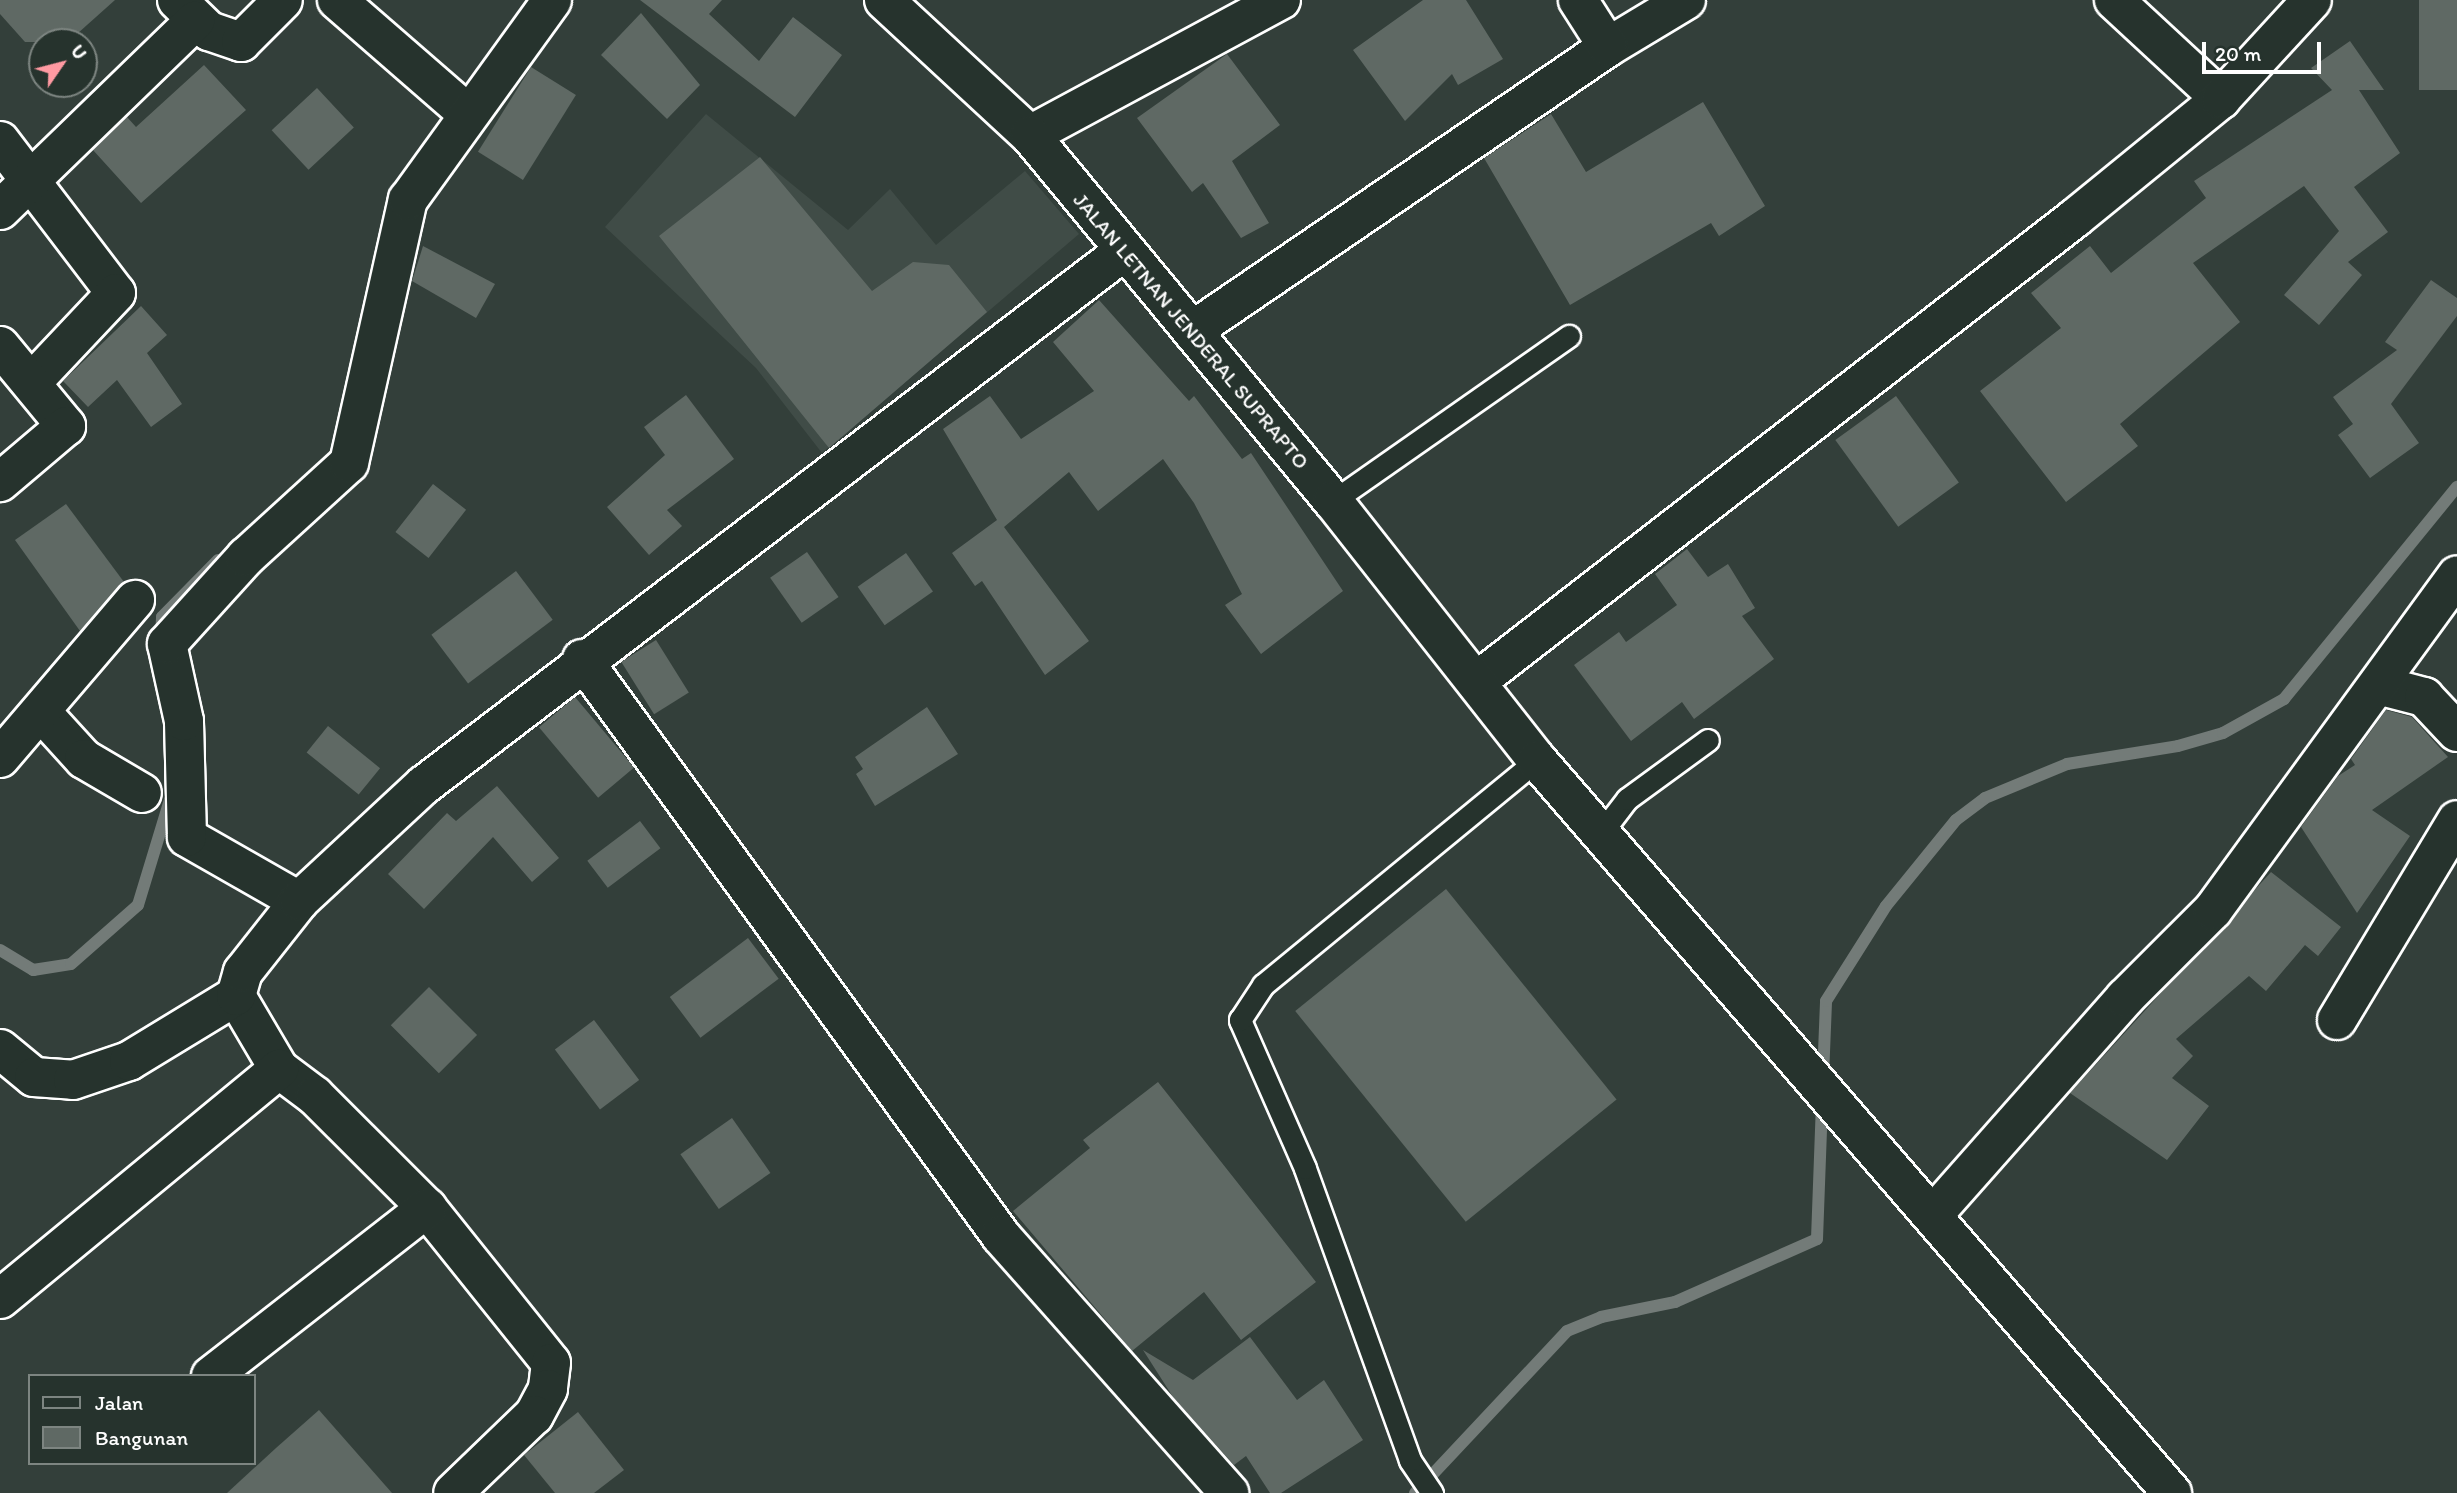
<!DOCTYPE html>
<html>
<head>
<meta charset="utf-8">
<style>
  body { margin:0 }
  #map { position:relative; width:2457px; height:1493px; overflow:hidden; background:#333f3a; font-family:Itim,sans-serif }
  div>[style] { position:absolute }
  .built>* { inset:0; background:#404c47 }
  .stream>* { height:12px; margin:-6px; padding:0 6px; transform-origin:6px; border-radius:6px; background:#737b78 }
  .building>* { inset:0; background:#5f6964; transform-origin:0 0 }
  .roads { filter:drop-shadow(2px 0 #fff) drop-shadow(-2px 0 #fff) drop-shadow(0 2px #fff) drop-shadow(0 -2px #fff) }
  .service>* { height:21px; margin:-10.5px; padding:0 10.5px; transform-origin:10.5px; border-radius:10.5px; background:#26332d }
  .minor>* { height:38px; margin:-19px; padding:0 19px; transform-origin:19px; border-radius:19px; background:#26332d }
  .tertiary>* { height:38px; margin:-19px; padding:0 19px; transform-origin:19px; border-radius:19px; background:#26332d }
  .secondary>* { height:38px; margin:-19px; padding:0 19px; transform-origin:19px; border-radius:19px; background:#26332d }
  span { translate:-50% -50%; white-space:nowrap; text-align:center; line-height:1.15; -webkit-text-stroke:5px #26332d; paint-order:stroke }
  .street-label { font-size:21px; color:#fff }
  .legend { position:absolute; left:28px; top:1374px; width:228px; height:91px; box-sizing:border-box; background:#26332d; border:2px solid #7d8581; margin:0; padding:9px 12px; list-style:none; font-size:21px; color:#fff }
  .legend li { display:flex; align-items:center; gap:14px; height:35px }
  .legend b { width:35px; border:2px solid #7d8581 }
  .north { position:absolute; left:28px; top:28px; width:70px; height:70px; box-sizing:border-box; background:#26332d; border:2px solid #7d8581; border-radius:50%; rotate:55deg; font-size:19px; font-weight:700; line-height:28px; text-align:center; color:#fff }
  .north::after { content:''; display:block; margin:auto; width:24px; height:32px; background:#ff9aa2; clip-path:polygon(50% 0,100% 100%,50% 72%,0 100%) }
  .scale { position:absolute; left:2202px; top:42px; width:119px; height:32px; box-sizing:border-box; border:4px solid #fff; border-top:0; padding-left:9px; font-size:21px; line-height:24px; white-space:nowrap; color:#fff; -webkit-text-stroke:5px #26332d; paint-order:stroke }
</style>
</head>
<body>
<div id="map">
  <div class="built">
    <div style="clip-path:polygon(706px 114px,848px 230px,890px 189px,936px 245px,1025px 171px,1079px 234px,822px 453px,756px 368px,605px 227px)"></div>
  </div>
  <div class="stream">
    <div style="left:161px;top:637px;width:20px;rotate:-87deg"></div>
    <div style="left:162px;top:617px;width:80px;rotate:-45.5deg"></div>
    <div style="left:0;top:950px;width:39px;rotate:31deg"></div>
    <div style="left:33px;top:970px;width:38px;rotate:-9deg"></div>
    <div style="left:71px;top:964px;width:89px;rotate:-41.4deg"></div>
    <div style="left:138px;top:905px;width:110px;rotate:-73.1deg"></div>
    <div style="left:1823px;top:1077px;width:76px;rotate:-87.7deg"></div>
    <div style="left:1826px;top:1001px;width:112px;rotate:-57.7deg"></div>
    <div style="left:1886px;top:906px;width:111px;rotate:-50.9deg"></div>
    <div style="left:1956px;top:820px;width:36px;rotate:-37deg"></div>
    <div style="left:1985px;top:798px;width:89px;rotate:-22.5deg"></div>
    <div style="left:2067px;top:764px;width:112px;rotate:-9.2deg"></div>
    <div style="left:2178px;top:746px;width:47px;rotate:-16.1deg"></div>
    <div style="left:2223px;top:733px;width:70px;rotate:-29.1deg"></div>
    <div style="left:2284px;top:699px;width:274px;rotate:-50.8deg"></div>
    <div style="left:1415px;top:1493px;width:222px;rotate:-46.8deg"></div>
    <div style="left:1567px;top:1331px;width:37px;rotate:-22deg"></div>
    <div style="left:1601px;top:1317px;width:76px;rotate:-11.5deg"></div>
    <div style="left:1675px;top:1302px;width:155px;rotate:-23.9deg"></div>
    <div style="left:1817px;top:1239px;width:137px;rotate:-87.9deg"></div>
  </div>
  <div class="building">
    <div style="clip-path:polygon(0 0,115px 0,68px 42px,25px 42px,0 14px)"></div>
    <div style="clip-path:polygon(640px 0,722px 0,709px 14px,759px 61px,793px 17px,842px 55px,795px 117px)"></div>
    <div style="clip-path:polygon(1423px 0,1466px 0,1503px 59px,1458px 85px,1452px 74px,1405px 121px,1353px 50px)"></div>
    <div style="left:2419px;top:0;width:38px;height:90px"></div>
    <div style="clip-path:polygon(641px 13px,700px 85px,667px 119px,601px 55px)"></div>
    <div style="clip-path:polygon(2350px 41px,2384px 90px,2359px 90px,2400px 153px,2354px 187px,2388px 232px,2348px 262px,2362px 275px,2319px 325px,2284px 295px,2339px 231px,2304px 186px,2193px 263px,2240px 322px,2120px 424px,2138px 446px,2066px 502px,1980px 391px,2061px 328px,2031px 293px,2090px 246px,2111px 273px,2206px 198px,2194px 181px,2332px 90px,2311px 68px)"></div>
    <div style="clip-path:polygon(1227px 54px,1280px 125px,1232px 161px,1269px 223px,1241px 238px,1203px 183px,1192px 192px,1137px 118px)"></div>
    <div style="clip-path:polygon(204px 65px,246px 110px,141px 203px,93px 150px,127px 117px,136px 127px)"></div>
    <div style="left:531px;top:67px;width:53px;height:100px;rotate:32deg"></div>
    <div style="left:317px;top:88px;width:54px;height:62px;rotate:47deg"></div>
    <div style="clip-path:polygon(1703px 102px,1765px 206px,1719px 236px,1711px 223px,1570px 305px,1484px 158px,1551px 114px,1586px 172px)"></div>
    <div style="clip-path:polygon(760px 157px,872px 291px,913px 262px,949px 265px,987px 312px,829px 448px,659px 236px)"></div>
    <div style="clip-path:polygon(423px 246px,495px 284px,476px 318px,412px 281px)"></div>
    <div style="clip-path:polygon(2431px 280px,2457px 298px,2457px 316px,2391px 404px,2419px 443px,2370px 478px,2338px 435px,2353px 424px,2333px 397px,2397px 350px,2385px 342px)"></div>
    <div style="clip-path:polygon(1099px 300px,1189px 401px,1194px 396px,1242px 459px,1251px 453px,1343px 591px,1261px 654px,1225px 605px,1242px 594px,1194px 503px,1163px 459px,1098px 511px,1069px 472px,1004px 527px,1089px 641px,1045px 675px,982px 581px,975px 586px,952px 553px,997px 520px,943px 429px,990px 396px,1021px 439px,1094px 391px,1053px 342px)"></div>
    <div style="clip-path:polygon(141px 306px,167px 335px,147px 353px,182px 404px,151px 427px,117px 380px,88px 407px,63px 381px)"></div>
    <div style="clip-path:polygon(686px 395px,734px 459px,667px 510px,682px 526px,649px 555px,607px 507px,665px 455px,644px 427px)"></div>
    <div style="left:1896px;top:396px;width:107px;height:75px;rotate:54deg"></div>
    <div style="left:433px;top:484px;width:42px;height:61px;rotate:38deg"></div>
    <div style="clip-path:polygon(66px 504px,124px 582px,80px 631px,15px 540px)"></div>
    <div style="clip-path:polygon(1687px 549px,1708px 577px,1728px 564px,1755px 608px,1742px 616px,1774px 659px,1694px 719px,1682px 702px,1631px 741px,1574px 665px,1619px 632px,1626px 642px,1677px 605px,1655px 574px)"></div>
    <div style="left:807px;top:552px;width:55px;height:45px;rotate:55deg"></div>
    <div style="left:906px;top:553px;width:47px;height:59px;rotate:55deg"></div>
    <div style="left:516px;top:571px;width:61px;height:106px;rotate:53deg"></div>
    <div style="left:656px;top:640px;width:62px;height:41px;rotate:58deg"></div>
    <div style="left:575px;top:697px;width:92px;height:47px;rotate:50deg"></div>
    <div style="clip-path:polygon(927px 707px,958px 754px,875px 806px,856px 774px,863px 769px,855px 757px)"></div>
    <div style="clip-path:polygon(2386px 710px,2412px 717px,2448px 757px,2372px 810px,2410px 836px,2357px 913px,2301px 827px,2338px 776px,2355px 765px,2351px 759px)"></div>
    <div style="left:328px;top:726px;width:67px;height:34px;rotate:39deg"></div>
    <div style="clip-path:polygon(497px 786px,559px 858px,532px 882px,493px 837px,424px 909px,388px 874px,447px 813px,456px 821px)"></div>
    <div style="left:640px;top:821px;width:34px;height:66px;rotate:53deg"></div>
    <div style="clip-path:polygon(2271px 872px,2341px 927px,2318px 956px,2305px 945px,2266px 991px,2249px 976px,2176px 1039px,2193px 1056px,2172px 1078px,2209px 1106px,2167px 1160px,2070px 1093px)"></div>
    <div style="left:1446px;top:889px;width:271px;height:194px;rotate:51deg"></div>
    <div style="left:748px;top:938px;width:51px;height:98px;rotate:53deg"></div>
    <div style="left:429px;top:987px;width:68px;height:54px;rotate:45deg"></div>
    <div style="left:594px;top:1020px;width:75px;height:49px;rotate:53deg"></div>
    <div style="clip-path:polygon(1158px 1082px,1316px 1282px,1241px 1340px,1204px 1292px,1132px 1351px,1013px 1211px,1090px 1148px,1083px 1140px)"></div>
    <div style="left:732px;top:1118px;width:67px;height:63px;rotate:55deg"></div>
    <div style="clip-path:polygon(1250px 1337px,1297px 1400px,1324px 1380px,1363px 1440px,1281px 1493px,1270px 1493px,1246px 1456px,1234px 1465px,1173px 1397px,1143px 1350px,1193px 1380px)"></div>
    <div style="clip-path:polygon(319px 1410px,392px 1493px,227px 1493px,276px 1448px)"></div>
    <div style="clip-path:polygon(578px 1412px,624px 1470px,594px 1493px,555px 1493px,524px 1455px)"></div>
  </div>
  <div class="roads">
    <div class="service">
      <div style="left:1333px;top:501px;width:288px;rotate:-35deg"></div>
      <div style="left:1601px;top:833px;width:43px;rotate:-52.6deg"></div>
      <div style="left:1627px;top:799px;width:100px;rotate:-36.1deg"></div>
      <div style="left:1432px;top:1493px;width:40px;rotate:-124deg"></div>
      <div style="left:1410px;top:1460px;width:310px;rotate:-109.8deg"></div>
      <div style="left:1305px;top:1168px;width:162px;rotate:-113.7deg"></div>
      <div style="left:1240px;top:1020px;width:42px;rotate:-56.7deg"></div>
      <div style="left:1263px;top:985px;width:355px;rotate:-39.4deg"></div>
    </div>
    <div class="minor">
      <div style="left:177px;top:0;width:45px;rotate:44.1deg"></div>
      <div style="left:209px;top:31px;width:34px;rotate:19deg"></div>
      <div style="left:241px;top:42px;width:59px;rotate:-45deg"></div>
      <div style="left:337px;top:0;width:172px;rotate:41deg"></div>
      <div style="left:2114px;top:0;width:146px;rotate:42.8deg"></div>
      <div style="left:1608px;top:47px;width:91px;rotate:-31.1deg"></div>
      <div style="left:1030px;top:135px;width:285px;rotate:-28.3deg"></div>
      <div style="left:0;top:141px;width:191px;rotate:52.7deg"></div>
      <div style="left:116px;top:293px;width:121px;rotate:133.3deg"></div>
      <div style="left:0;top:210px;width:272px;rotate:-44.1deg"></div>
      <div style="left:1192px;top:331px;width:504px;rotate:-34.32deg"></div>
      <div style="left:1608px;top:47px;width:56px;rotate:-122.6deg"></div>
      <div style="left:0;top:346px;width:104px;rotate:50.5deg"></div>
      <div style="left:66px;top:426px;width:87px;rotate:139.7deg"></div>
      <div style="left:582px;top:659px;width:713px;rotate:54.01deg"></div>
      <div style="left:1001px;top:1236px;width:344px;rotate:48.4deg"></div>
      <div style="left:2378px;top:685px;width:48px;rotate:14.6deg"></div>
      <div style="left:2424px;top:697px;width:48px;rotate:46.7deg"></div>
      <div style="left:43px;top:714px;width:61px;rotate:47.7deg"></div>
      <div style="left:84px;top:759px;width:67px;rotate:30.4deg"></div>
      <div style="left:0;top:758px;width:208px;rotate:-49.5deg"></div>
      <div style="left:299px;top:901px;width:129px;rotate:-150.3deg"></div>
      <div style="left:187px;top:837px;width:116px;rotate:-91.5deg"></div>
      <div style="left:184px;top:721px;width:79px;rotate:-102.4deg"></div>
      <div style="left:167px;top:644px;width:118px;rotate:-47.8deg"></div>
      <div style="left:246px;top:557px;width:139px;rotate:-42.4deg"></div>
      <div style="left:349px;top:463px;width:270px;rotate:-77.4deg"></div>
      <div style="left:408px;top:200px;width:246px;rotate:-54.2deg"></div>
      <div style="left:236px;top:996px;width:85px;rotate:59.5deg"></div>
      <div style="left:279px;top:1069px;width:45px;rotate:36.9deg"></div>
      <div style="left:315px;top:1096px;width:158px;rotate:45deg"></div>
      <div style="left:427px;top:1208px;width:198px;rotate:51.3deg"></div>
      <div style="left:551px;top:1363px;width:26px;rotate:97deg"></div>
      <div style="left:548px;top:1389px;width:30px;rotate:118deg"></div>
      <div style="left:534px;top:1415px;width:112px;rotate:136.1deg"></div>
      <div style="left:2337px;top:1020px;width:233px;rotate:-59deg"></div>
      <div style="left:0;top:1049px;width:44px;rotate:39.5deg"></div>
      <div style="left:34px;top:1077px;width:39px;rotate:4deg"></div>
      <div style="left:73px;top:1080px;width:59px;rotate:-18.7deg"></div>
      <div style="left:129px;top:1061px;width:125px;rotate:-31.3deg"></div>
      <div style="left:236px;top:996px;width:25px;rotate:-74deg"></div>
      <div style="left:243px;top:972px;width:90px;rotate:-51.7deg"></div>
      <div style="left:299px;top:901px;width:171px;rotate:-42.9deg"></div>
      <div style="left:424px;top:785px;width:879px;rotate:-37.33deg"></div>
      <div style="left:1933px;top:1215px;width:290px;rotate:-48.5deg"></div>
      <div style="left:2125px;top:998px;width:124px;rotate:-45deg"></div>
      <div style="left:2213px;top:910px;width:414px;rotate:-53.9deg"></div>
      <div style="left:0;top:1299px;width:362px;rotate:-39.5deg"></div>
      <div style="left:211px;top:1376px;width:274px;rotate:-37.9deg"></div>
    </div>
    <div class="tertiary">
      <div style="left:1476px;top:682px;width:758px;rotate:-37.76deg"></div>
      <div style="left:2075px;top:218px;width:188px;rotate:-39.2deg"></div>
      <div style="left:2221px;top:99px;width:134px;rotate:-47.4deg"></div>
    </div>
    <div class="secondary">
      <div style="left:884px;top:0;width:199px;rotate:42.8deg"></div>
      <div style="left:1030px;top:135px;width:475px;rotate:50.4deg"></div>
      <div style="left:1333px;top:501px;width:330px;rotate:51.8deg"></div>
      <div style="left:1537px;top:760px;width:970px;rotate:49.1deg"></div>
    </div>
  </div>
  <div class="street-label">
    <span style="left:1191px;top:331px;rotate:50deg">JALAN LETNAN JENDERAL SUPRAPTO</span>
  </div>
  <ul class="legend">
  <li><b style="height:9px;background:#26332d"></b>Jalan</li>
  <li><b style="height:19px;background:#5f6964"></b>Bangunan</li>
  </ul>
  <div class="north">U</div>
  <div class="scale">20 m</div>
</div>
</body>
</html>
